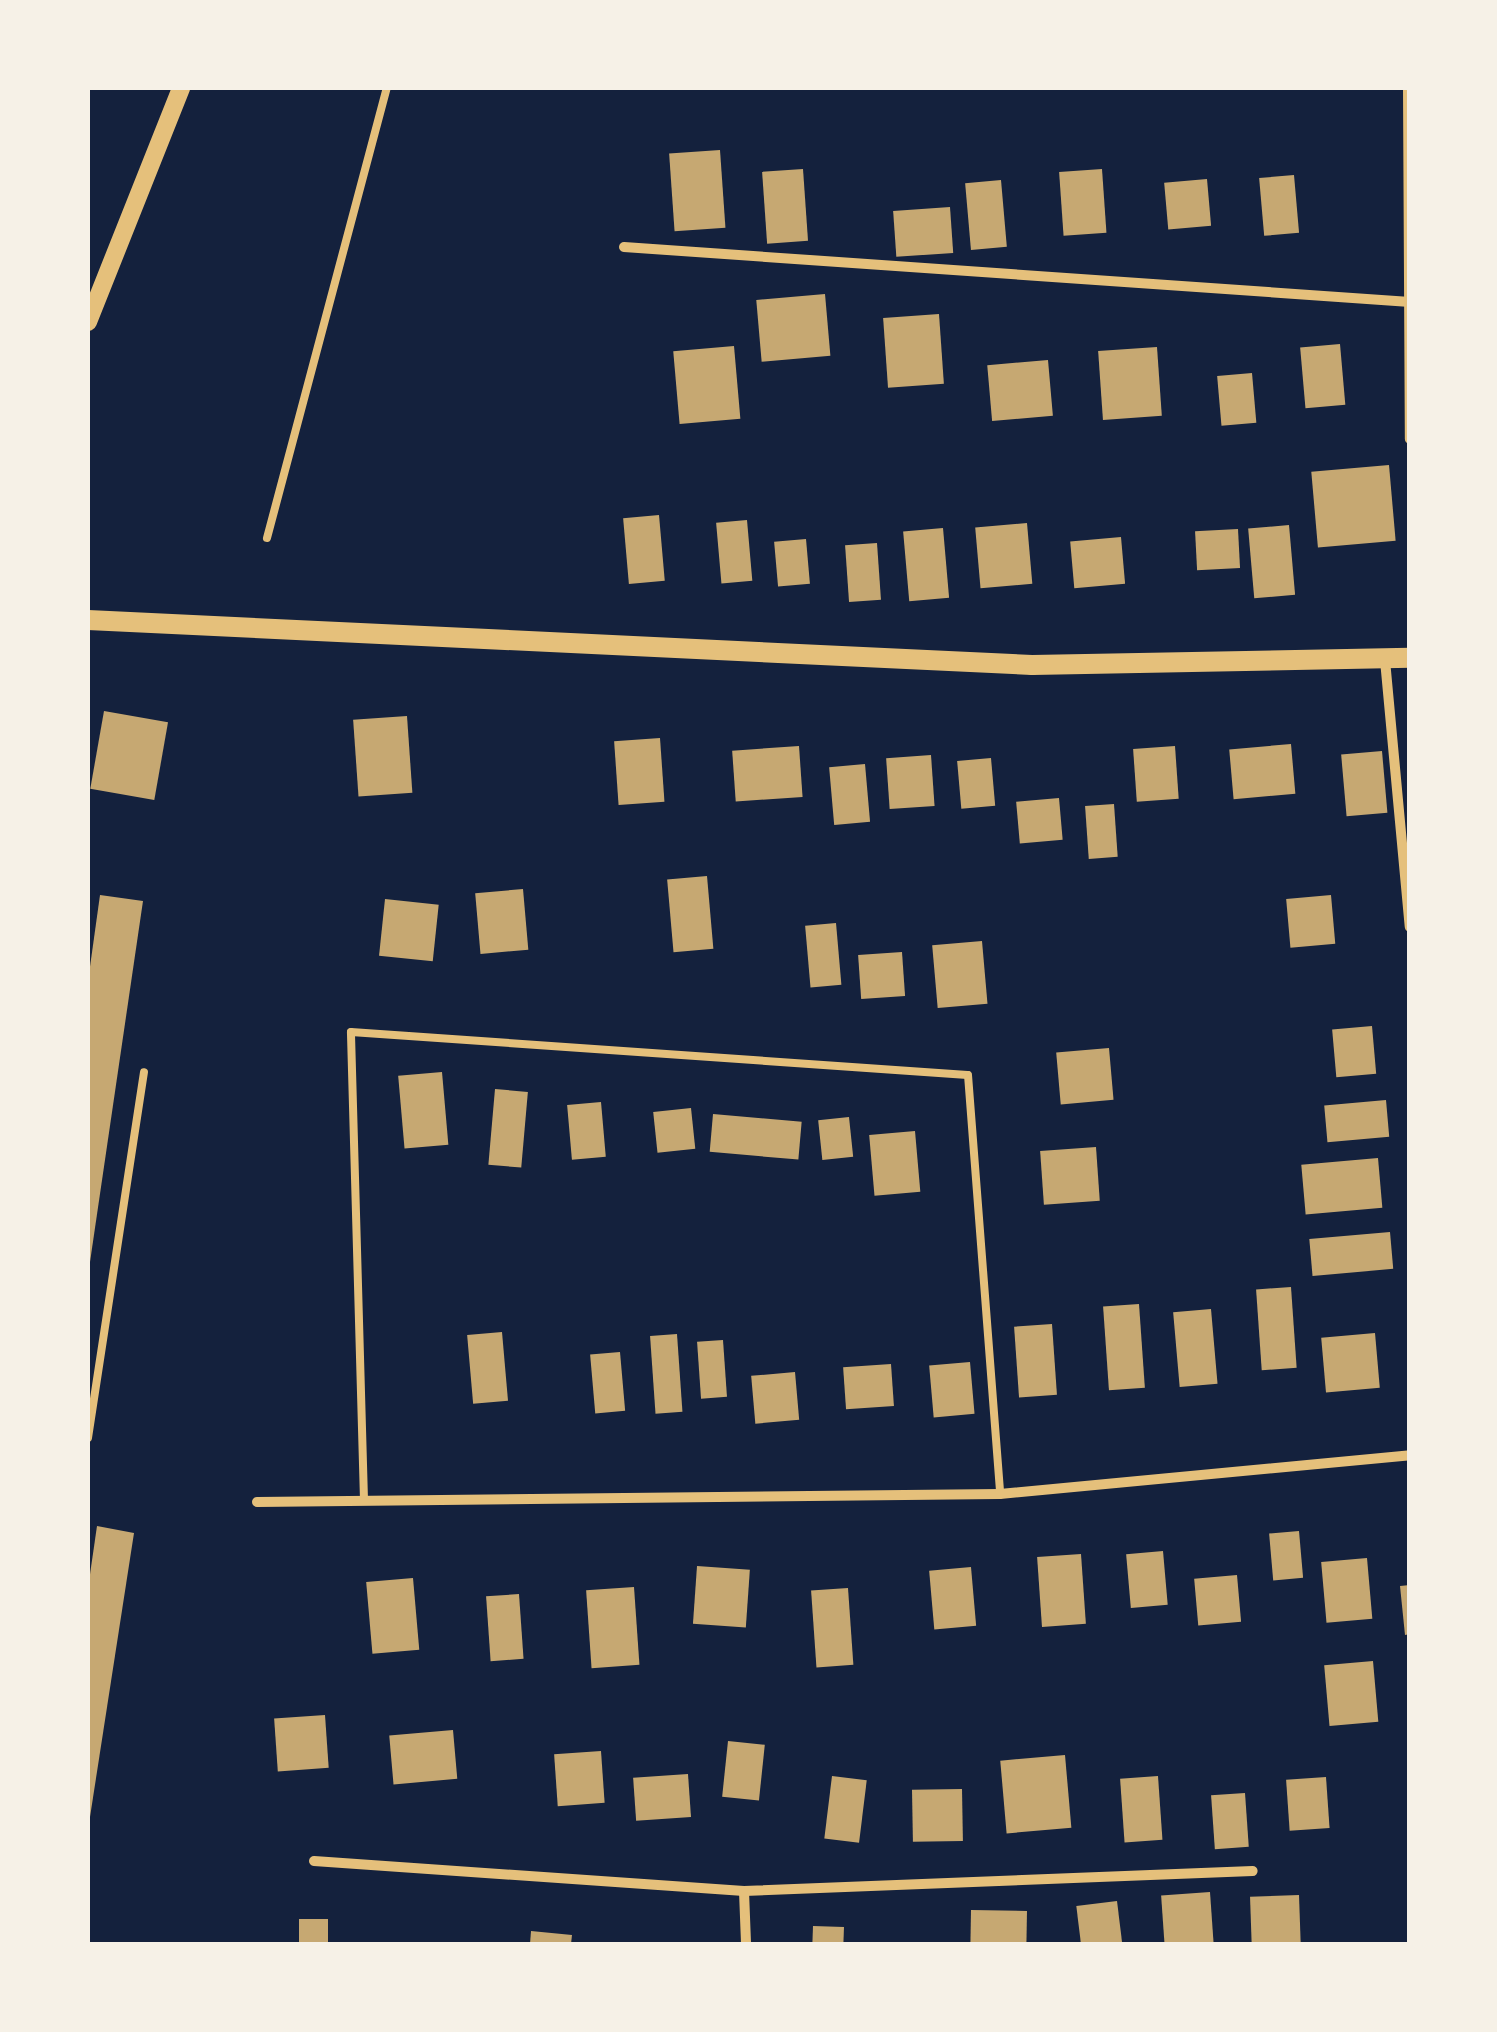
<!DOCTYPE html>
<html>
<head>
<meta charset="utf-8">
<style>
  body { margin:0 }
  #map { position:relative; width:1497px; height:2032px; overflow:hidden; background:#14213d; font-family:"Exo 2",sans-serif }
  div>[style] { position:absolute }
  .building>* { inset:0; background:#c6a872; transform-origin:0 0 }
  .service>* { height:8px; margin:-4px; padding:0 4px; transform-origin:4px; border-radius:4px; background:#e5c07b }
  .minor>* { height:10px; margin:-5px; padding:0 5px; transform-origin:5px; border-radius:5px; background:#e5c07b }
  .tertiary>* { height:18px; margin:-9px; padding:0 9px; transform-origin:9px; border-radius:9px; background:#e5c07b }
  .secondary>* { height:20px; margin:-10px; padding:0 10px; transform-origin:10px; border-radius:10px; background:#e5c07b }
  span { translate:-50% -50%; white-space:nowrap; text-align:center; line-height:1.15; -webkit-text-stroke:8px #f6f1e7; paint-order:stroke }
  .frame { position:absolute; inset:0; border:90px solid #f6f1e7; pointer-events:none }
</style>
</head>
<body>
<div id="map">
  <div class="building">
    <div style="left:720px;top:150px;width:78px;height:51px;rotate:86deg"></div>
    <div style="left:803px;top:169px;width:72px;height:41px;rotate:86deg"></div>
    <div style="left:1102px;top:169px;width:64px;height:43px;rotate:86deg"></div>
    <div style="left:1294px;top:175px;width:58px;height:35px;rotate:85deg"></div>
    <div style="left:1207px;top:179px;width:47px;height:43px;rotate:85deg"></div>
    <div style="left:1001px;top:180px;width:67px;height:36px;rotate:85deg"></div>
    <div style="left:950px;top:207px;width:46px;height:57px;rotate:86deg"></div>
    <div style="left:825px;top:294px;width:62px;height:69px;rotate:85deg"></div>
    <div style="left:939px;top:314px;width:70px;height:56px;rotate:86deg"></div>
    <div style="left:1340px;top:344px;width:61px;height:40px;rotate:85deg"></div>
    <div style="left:734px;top:346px;width:73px;height:61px;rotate:85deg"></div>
    <div style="left:1157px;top:347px;width:69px;height:59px;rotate:86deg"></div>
    <div style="left:1048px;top:360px;width:56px;height:61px;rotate:85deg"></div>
    <div style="left:1252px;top:373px;width:50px;height:35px;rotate:85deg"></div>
    <div style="left:1389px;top:465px;width:76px;height:78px;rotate:85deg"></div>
    <div style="left:659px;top:515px;width:66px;height:36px;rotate:85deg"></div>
    <div style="left:747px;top:520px;width:61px;height:31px;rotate:85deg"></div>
    <div style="left:1027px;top:523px;width:61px;height:52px;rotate:85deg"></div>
    <div style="left:1289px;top:525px;width:70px;height:41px;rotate:85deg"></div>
    <div style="left:943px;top:528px;width:70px;height:40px;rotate:85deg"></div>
    <div style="left:1238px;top:529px;width:39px;height:43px;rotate:87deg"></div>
    <div style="left:1121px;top:537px;width:47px;height:51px;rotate:85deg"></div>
    <div style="left:806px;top:539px;width:45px;height:32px;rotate:85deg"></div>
    <div style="left:877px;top:543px;width:57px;height:32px;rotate:86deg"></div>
    <div style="left:104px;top:711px;width:65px;height:79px;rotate:10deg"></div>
    <div style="left:407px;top:716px;width:77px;height:54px;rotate:86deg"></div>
    <div style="left:660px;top:738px;width:64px;height:46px;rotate:86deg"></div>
    <div style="left:1291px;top:744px;width:50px;height:62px;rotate:85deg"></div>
    <div style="left:799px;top:746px;width:51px;height:67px;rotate:86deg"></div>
    <div style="left:1175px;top:746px;width:53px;height:42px;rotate:86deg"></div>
    <div style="left:1382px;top:751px;width:62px;height:41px;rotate:85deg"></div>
    <div style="left:931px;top:755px;width:51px;height:45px;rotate:86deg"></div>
    <div style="left:991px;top:758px;width:48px;height:34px;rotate:85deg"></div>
    <div style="left:865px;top:764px;width:58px;height:36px;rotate:85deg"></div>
    <div style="left:1059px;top:798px;width:42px;height:43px;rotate:85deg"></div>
    <div style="left:1114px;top:804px;width:53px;height:29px;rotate:86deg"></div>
    <div style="left:707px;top:876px;width:73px;height:40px;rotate:85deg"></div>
    <div style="left:523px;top:889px;width:61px;height:48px;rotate:85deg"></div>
    <div style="clip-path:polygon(100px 895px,143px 901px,90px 1262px,88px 981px)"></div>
    <div style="left:1331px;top:895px;width:49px;height:45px;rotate:85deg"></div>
    <div style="left:385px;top:899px;width:54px;height:57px;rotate:6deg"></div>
    <div style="left:836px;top:923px;width:62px;height:31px;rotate:85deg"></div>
    <div style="left:982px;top:941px;width:63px;height:50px;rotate:85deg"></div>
    <div style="left:902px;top:952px;width:44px;height:44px;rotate:86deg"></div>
    <div style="left:1372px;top:1026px;width:48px;height:40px;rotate:85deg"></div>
    <div style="left:1109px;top:1048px;width:52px;height:53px;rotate:85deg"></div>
    <div style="left:442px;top:1072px;width:73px;height:44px;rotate:85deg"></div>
    <div style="left:495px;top:1089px;width:33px;height:76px;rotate:5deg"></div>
    <div style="left:1386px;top:1100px;width:37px;height:62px;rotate:85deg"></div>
    <div style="left:601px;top:1102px;width:55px;height:34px;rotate:85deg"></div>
    <div style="left:691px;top:1108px;width:41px;height:38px;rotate:84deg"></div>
    <div style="left:713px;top:1114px;width:89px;height:38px;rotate:5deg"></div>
    <div style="left:849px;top:1117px;width:40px;height:31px;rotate:84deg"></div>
    <div style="left:915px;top:1131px;width:61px;height:46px;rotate:85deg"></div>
    <div style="left:1096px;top:1147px;width:54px;height:56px;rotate:86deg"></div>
    <div style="left:1378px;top:1158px;width:50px;height:77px;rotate:85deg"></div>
    <div style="left:1390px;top:1232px;width:37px;height:81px;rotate:85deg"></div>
    <div style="left:1291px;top:1287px;width:81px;height:35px;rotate:86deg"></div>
    <div style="left:1139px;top:1304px;width:84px;height:36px;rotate:86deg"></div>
    <div style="left:1211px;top:1309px;width:75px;height:38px;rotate:85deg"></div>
    <div style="left:1052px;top:1324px;width:71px;height:38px;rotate:86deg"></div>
    <div style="left:502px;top:1332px;width:69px;height:35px;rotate:85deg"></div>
    <div style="left:1375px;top:1333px;width:55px;height:54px;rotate:85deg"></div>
    <div style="left:677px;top:1334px;width:78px;height:27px;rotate:86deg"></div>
    <div style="left:723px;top:1340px;width:57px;height:26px;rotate:86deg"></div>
    <div style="left:620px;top:1352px;width:59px;height:30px;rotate:85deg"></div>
    <div style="left:970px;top:1362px;width:52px;height:41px;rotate:85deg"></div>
    <div style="left:891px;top:1364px;width:42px;height:48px;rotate:86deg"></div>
    <div style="left:795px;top:1372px;width:48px;height:44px;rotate:85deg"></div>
    <div style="clip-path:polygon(97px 1526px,134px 1533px,90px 1817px,88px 1588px)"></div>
    <div style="left:1299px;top:1531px;width:47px;height:30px;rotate:85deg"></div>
    <div style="left:1163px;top:1551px;width:54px;height:37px;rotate:85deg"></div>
    <div style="left:1081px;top:1554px;width:70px;height:44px;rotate:86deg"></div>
    <div style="left:1367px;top:1558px;width:61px;height:46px;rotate:85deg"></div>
    <div style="left:697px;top:1566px;width:53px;height:58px;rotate:4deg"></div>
    <div style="left:971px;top:1567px;width:59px;height:42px;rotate:85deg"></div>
    <div style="left:1237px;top:1575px;width:47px;height:43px;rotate:85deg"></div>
    <div style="left:413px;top:1578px;width:72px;height:47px;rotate:85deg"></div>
    <div style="clip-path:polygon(1410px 1585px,1410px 1634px,1405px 1635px,1400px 1586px)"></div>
    <div style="left:634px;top:1587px;width:78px;height:48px;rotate:86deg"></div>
    <div style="left:848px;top:1588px;width:77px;height:37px;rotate:86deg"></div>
    <div style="left:519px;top:1594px;width:65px;height:33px;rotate:86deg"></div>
    <div style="left:1373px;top:1661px;width:61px;height:49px;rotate:85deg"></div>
    <div style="left:325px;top:1715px;width:53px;height:51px;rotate:86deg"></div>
    <div style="left:453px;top:1730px;width:49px;height:64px;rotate:85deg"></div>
    <div style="left:728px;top:1741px;width:37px;height:56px;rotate:6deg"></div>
    <div style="left:601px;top:1751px;width:52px;height:47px;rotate:86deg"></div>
    <div style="left:1065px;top:1755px;width:73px;height:65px;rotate:85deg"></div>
    <div style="left:688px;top:1774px;width:43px;height:55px;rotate:86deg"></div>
    <div style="left:832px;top:1776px;width:35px;height:63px;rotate:7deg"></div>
    <div style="left:1158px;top:1776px;width:64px;height:38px;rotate:86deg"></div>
    <div style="left:1326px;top:1777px;width:51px;height:40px;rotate:86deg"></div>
    <div style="left:962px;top:1789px;width:52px;height:50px;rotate:89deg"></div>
    <div style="left:1245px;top:1793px;width:54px;height:34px;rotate:86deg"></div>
    <div style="left:1210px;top:1892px;width:52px;height:49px;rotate:86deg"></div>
    <div style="left:1299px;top:1895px;width:49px;height:49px;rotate:88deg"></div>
    <div style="left:1117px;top:1901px;width:43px;height:41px;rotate:83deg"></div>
    <div style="left:971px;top:1910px;width:56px;height:34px;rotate:1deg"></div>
    <div style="left:299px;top:1919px;width:29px;height:25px"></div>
    <div style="left:813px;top:1926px;width:31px;height:18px;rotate:2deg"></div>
    <div style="clip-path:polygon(531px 1931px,572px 1935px,571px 1944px,530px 1944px)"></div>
  </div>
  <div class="service">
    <div style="left:267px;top:538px;width:466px;rotate:-75.1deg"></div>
    <div style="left:88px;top:1438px;width:370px;rotate:-81.3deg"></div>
    <div style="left:364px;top:1500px;width:468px;rotate:-91.6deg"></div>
    <div style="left:351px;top:1032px;width:618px;rotate:3.99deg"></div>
    <div style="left:968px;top:1075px;width:420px;rotate:85.6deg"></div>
  </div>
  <div class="minor">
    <div style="left:1408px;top:88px;width:351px;rotate:89.7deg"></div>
    <div style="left:624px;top:247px;width:788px;rotate:4deg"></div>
    <div style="left:1385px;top:660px;width:268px;rotate:84.7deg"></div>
    <div style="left:257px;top:1502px;width:743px;rotate:-0.62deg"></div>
    <div style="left:1000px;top:1494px;width:412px;rotate:-5.4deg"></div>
    <div style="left:314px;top:1861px;width:431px;rotate:4deg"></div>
    <div style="left:744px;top:1891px;width:509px;rotate:-2.25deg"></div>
    <div style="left:744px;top:1891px;width:53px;rotate:87.8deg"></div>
  </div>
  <div class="tertiary">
    <div style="left:88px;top:322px;width:252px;rotate:-68.3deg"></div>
  </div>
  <div class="secondary">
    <div style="left:88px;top:620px;width:945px;rotate:2.73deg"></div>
    <div style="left:1032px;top:665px;width:378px;rotate:-1.1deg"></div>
  </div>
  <div class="frame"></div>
</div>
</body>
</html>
